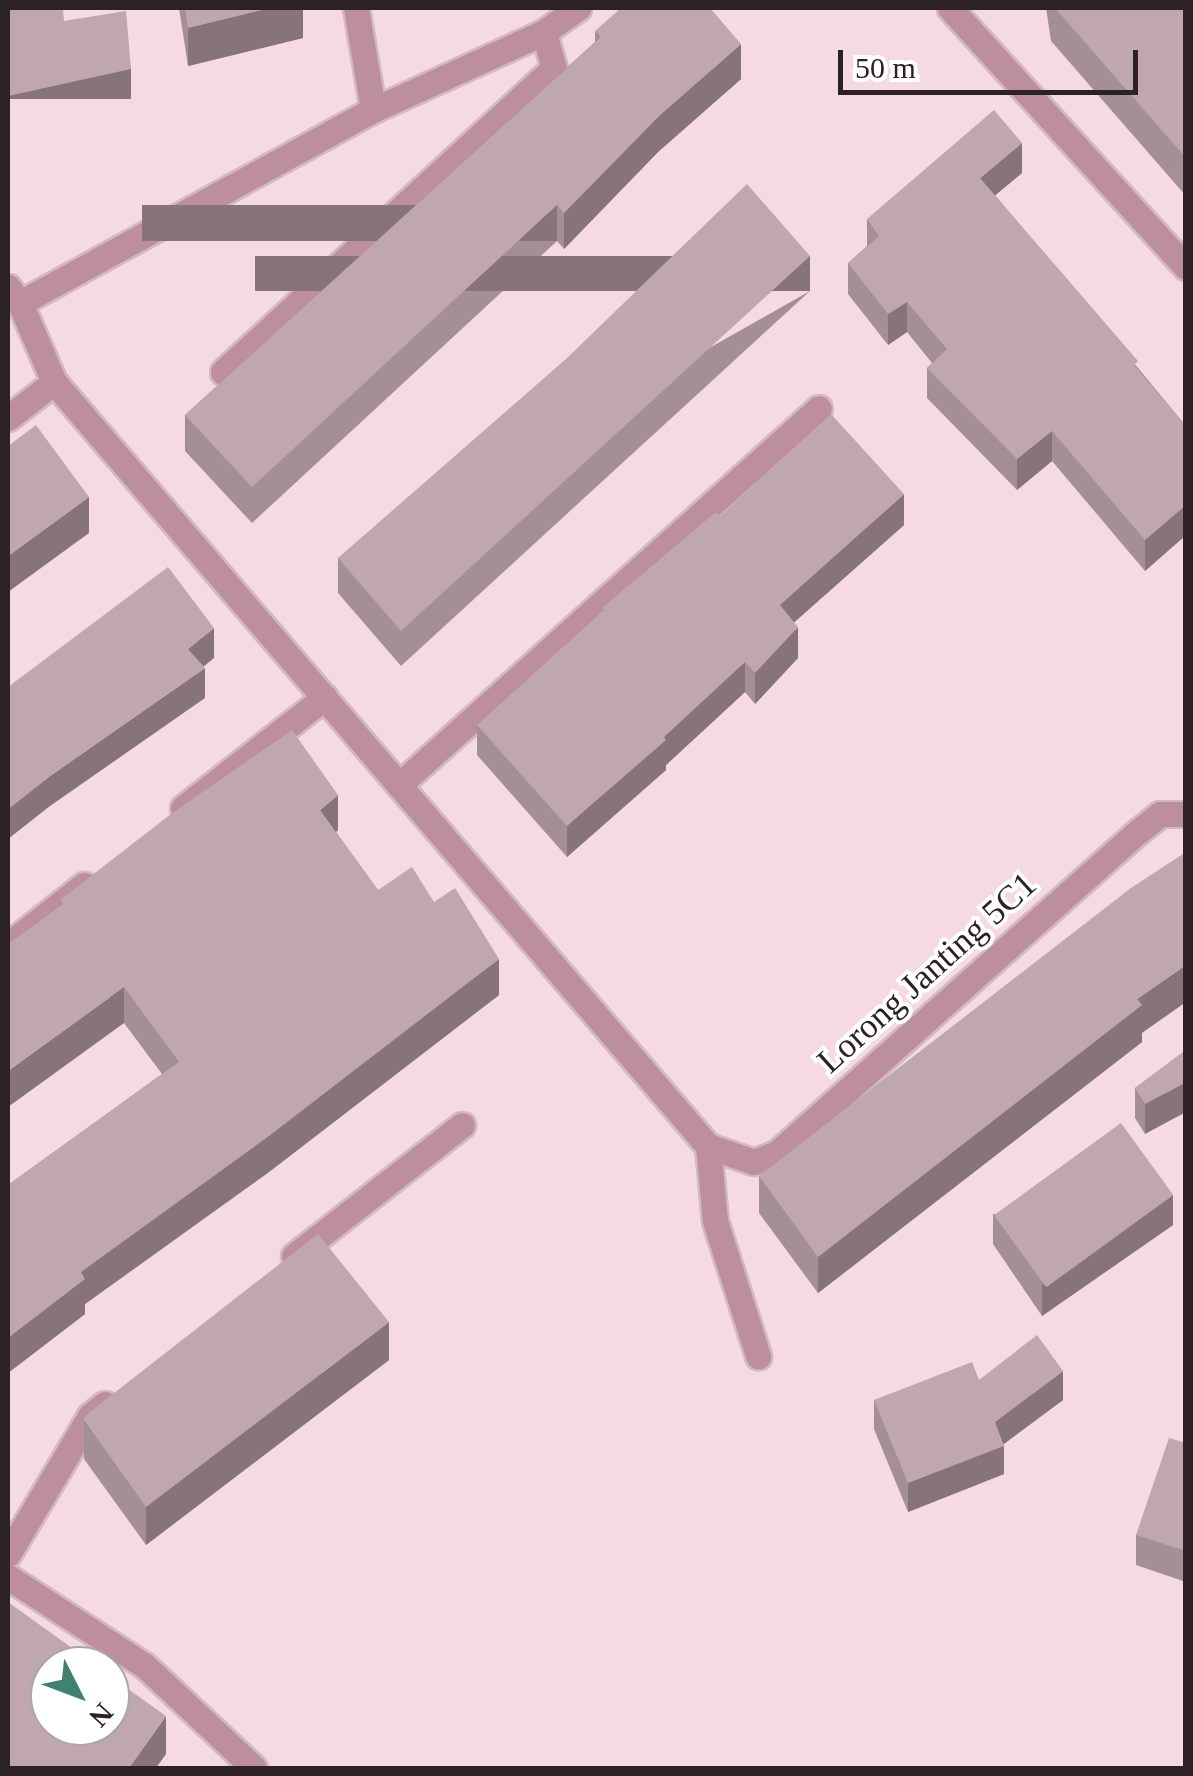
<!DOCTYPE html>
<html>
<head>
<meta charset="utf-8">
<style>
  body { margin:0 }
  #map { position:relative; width:1193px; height:1776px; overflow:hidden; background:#f5dae4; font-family:Georgia,serif }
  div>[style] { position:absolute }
  .roads { filter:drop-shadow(2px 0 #d1b9c2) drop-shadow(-2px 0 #d1b9c2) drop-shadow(0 2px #d1b9c2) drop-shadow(0 -2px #d1b9c2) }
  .street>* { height:25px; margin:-12.5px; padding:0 12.5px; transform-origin:12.5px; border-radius:12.5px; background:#bd8ea0 }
  .wall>* { inset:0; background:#a48f96 }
  .shaded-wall>* { inset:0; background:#86747a; transform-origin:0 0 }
  .building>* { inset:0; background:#bfa6af; transform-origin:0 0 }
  span { translate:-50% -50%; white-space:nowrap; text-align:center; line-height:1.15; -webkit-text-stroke:8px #fff; paint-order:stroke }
  .street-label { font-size:35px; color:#2c2226 }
  .frame { position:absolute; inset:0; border:10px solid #2c2226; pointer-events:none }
  .north { position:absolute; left:30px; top:1646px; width:100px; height:100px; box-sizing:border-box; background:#fff; border:2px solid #aba7a8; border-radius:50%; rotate:132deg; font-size:28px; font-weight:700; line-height:40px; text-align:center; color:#2c2226 }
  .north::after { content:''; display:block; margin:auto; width:35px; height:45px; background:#41816f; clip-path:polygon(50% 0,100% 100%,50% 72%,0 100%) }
  .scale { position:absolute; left:838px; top:50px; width:300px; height:45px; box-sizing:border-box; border:5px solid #2c2226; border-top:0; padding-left:12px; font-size:30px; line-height:35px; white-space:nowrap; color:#2c2226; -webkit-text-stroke:8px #fff; paint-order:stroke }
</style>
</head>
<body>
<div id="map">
  <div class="roads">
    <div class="street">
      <div style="left:356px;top:8px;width:103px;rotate:80.5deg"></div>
      <div style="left:950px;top:8px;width:350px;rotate:47.7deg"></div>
      <div style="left:8px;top:287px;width:20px;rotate:53deg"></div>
      <div style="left:20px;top:303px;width:86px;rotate:66.7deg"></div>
      <div style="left:54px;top:382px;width:1006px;rotate:49.44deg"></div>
      <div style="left:708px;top:1146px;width:75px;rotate:84.7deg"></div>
      <div style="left:715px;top:1221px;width:142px;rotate:72.3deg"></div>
      <div style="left:20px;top:303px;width:402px;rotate:-28.7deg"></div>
      <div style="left:373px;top:110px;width:188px;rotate:-24.5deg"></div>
      <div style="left:544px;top:32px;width:42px;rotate:-35.2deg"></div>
      <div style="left:223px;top:372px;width:449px;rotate:-42.6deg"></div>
      <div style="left:554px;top:68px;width:37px;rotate:-106deg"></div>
      <div style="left:8px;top:418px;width:58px;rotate:-38deg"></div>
      <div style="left:399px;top:785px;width:564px;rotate:-41.91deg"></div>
      <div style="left:183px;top:808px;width:180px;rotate:-38deg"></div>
      <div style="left:8px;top:945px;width:97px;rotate:-38.3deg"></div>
      <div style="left:708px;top:1146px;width:49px;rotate:19.2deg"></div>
      <div style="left:754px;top:1162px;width:25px;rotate:-21deg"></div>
      <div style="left:777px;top:1153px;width:484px;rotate:-41.7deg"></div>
      <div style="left:1139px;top:831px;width:27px;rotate:-39deg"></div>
      <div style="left:1160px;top:814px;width:26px"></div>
      <div style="left:294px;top:1256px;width:213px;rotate:-37.9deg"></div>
      <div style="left:8px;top:1554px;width:161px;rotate:-59.3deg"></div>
      <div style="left:90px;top:1416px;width:19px;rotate:-39deg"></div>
      <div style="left:8px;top:1577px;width:163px;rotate:33deg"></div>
      <div style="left:145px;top:1666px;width:149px;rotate:43.1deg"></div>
    </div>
  </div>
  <div class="wall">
    <div style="clip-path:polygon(179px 8px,303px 8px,303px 38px,188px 66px)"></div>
    <div style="clip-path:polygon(1046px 8px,1186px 8px,1186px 196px,1051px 41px)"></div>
    <div style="clip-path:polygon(595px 31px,741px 79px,658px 152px,564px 249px,557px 241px,252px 523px,185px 451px,185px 415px,595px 42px)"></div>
    <div style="clip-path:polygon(1022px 173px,995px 195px,1186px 426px,1186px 535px,1145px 571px,1052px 461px,1017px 490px,927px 398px,927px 368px,932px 363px,907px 332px,888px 345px,848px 294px,848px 263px,867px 246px,867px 219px)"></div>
    <div style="clip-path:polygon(810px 291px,401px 666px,338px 593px,338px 558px)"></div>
    <div style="clip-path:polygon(720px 516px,904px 525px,794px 622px,798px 658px,755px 704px,745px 692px,666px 765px,666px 770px,567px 857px,477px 755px,477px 725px,602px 613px,602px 608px)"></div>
    <div style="clip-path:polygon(338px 830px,336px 832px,378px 890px,434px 902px,499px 995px,269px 1172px,85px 1304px,85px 1314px,8px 1373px,8px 1185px,162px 1074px,124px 1023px,60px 906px,60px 900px)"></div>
    <div style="clip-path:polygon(1142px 1033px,1142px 1042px,818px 1293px,759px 1213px,759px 1176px)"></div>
    <div style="clip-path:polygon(1186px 1050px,1145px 1134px,1135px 1118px,1135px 1088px)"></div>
    <div style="clip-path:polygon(993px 1214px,1173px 1225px,1042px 1316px,993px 1244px)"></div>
    <div style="clip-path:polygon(389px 1360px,146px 1545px,84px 1459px,84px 1420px)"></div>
    <div style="clip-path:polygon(979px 1380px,1063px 1400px,1003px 1444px,1004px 1474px,908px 1512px,874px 1429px,874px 1400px)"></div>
    <div style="clip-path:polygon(1186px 1443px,1186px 1582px,1136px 1565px,1136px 1535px)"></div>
  </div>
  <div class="shaded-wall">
    <div style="clip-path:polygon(270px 8px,303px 8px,303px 38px,188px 66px,188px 28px)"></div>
    <div style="clip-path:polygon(741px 44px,741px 79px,658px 152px,564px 249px,564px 213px,658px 117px)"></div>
    <div style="left:131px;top:69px;width:30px;height:126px;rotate:90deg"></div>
    <div style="clip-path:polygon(1022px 143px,1022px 173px,980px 208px,980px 178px)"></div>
    <div style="left:557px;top:205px;width:36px;height:415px;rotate:90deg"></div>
    <div style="left:810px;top:256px;width:35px;height:555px;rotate:90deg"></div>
    <div style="clip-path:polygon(907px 302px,907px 332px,888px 345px,888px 314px)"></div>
    <div style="clip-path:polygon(1052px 431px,1052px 461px,1017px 490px,1017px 459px)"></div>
    <div style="clip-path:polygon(904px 494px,904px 525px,780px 635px,780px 605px)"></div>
    <div style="clip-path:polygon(89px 497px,89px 533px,8px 592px,8px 556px)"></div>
    <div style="clip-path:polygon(1186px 505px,1186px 535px,1145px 571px,1145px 540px)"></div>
    <div style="clip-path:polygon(798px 627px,798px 658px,755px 704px,755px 673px)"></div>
    <div style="clip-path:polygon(214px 628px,214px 658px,188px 679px,188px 649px)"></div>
    <div style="clip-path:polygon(745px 662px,745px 692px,666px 765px,666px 770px,567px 857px,567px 826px)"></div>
    <div style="clip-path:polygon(205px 668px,205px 698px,50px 806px,8px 839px,8px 809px,50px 776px)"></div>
    <div style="clip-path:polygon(338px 795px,338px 830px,320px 846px,320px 810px)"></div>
    <div style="clip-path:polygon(499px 959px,499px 995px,269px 1172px,85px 1304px,85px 1314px,8px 1373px,8px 1338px,81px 1272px)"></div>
    <div style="clip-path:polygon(1186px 965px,1186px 1002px,1142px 1033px,1142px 1042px,818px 1293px,818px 1257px,1137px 999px)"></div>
    <div style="clip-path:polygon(124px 987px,124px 1023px,8px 1107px,8px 1071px)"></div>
    <div style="clip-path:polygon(1186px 1082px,1186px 1112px,1145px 1134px,1145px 1104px)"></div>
    <div style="clip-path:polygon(1173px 1195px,1173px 1225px,1042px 1316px,1042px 1285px)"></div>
    <div style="clip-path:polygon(389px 1322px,389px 1360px,146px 1545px,146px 1507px)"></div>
    <div style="clip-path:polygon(1063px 1371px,1063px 1400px,1000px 1447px,1004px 1446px,1004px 1474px,908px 1512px,908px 1483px,995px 1422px)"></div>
    <div style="clip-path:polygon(166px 1716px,166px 1754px,156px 1768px,129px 1768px)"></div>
  </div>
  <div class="building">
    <div style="clip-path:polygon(8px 8px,63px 8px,64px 21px,126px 11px,131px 69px,8px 96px)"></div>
    <div style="clip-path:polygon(185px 8px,270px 8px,188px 28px)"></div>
    <div style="clip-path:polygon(621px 8px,710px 8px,741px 44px,658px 117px,564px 213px,557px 205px,252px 487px,185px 415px,601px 37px,595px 31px)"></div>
    <div style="clip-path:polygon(1055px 8px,1186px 8px,1186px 158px)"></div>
    <div style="clip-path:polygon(994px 110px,1022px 143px,980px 178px,1138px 361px,1134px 365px,1186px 426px,1186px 505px,1145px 540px,1052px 431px,1017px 459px,927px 368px,947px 349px,907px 302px,888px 314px,848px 263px,879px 236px,867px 219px)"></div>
    <div style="clip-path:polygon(747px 184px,810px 256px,401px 631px,338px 558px,566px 359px)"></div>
    <div style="clip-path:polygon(831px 414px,904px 494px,780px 605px,798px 627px,755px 673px,745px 662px,664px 737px,666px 740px,567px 826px,477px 725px,604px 610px,602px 608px,716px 512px,720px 516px)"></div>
    <div style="clip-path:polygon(36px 425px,89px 497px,8px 556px,8px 446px)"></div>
    <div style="clip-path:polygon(168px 567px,214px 628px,188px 649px,205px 668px,50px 776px,8px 809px,8px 687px)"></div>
    <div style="clip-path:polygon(292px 730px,338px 795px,320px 810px,378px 890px,412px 867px,434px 902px,455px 888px,499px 959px,269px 1136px,81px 1272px,85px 1279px,8px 1338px,8px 1185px,179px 1062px,124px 987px,8px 1071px,8px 944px,63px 904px,60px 900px,171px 814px)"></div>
    <div style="clip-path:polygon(1186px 852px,1186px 965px,1137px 999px,1142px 1005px,818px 1257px,759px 1176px,1131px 888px)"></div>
    <div style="clip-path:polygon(1186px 1050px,1186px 1082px,1145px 1104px,1135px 1088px)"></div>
    <div style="left:1121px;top:1123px;width:89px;height:157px;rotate:54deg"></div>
    <div style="clip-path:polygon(318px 1234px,389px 1322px,146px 1507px,84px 1420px,86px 1415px)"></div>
    <div style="clip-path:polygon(1037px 1335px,1063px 1371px,995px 1422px,1004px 1446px,908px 1483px,874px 1400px,972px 1362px,979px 1380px)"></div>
    <div style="clip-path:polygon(1169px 1438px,1186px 1443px,1186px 1551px,1136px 1535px)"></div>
    <div style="clip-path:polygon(8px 1602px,97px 1666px,50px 1666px,50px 1726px,110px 1726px,110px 1676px,166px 1716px,129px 1768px,8px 1768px)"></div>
  </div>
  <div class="street-label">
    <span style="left:927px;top:973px;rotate:-42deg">Lorong Janting 5C1</span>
  </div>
  <div class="frame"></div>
  <div class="north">N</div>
  <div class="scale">50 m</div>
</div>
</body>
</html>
